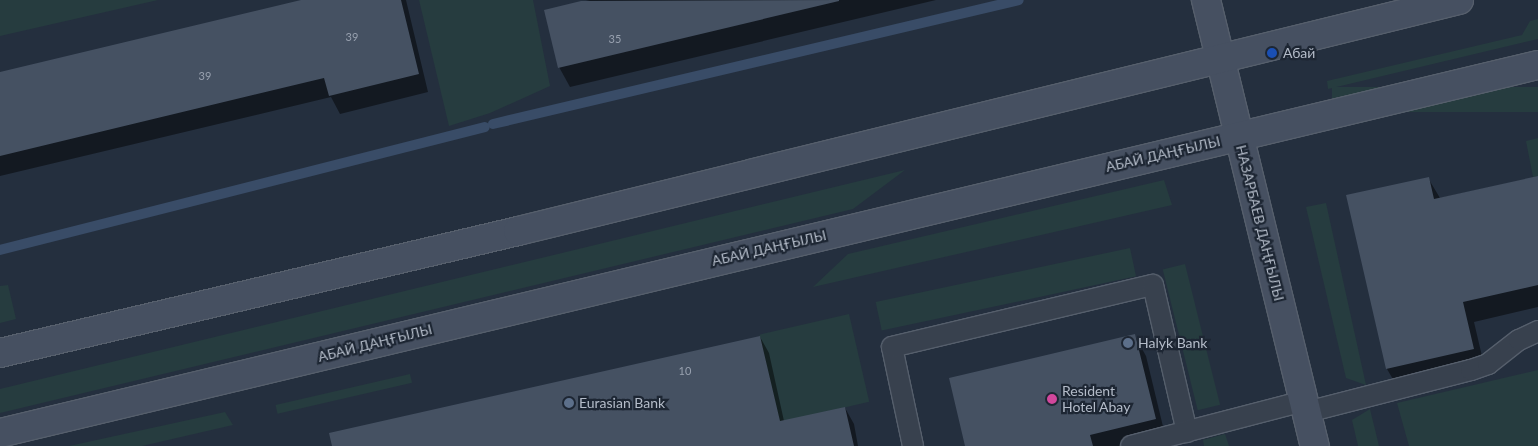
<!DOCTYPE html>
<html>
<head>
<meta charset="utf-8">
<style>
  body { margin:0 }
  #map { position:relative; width:1538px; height:446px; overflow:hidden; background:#242f3e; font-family:Lato,sans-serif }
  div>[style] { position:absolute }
  .green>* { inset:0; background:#263c3f; transform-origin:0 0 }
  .shadow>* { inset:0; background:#0007 }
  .stream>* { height:10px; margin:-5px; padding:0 5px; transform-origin:5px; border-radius:5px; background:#394c67 }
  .building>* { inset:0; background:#455162 }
  .roads { filter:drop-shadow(1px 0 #565f6c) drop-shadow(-1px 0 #565f6c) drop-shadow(0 1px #565f6c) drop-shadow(0 -1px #565f6c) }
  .service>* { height:20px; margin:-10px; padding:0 10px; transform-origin:10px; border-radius:10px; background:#38414e }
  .secondary>* { height:28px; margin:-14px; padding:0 14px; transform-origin:14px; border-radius:14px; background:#465061 }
  .dots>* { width:14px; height:14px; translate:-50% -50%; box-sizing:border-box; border:2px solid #1d2633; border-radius:50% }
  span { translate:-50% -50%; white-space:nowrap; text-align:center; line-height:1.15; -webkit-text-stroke:4.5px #1d2633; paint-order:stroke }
  .number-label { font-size:11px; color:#98a1af }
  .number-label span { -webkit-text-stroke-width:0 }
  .poi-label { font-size:14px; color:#b4bcc9 }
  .left { translate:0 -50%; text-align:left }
  .street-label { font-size:14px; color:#b4bcc9 }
</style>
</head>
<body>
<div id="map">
  <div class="green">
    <div style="clip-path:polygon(0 0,158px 0,0 36px)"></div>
    <div style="clip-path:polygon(419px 0,533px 0,550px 86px,490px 113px,449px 126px)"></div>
    <div style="clip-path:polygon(1538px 19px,1538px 39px,1328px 89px,1327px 81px,1522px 35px,1530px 21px)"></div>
    <div style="left:1538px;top:87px;width:25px;height:206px;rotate:90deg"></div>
    <div style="clip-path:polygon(1538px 138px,1538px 176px,1533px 177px,1526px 141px)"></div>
    <div style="clip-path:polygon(905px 170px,853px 209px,0 413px,0 389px)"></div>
    <div style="clip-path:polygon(1164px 180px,1172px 205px,813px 287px,848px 254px)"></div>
    <div style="clip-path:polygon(1326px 203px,1366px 385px,1346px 378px,1306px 207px)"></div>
    <div style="left:1130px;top:248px;width:29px;height:260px;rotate:78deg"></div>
    <div style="left:1185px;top:264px;width:145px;height:23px;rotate:76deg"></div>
    <div style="clip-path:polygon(8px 285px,16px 319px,0 323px,0 286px)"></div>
    <div style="left:849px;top:314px;width:90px;height:92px;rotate:77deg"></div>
    <div style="clip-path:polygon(1538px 370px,1538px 446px,1409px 446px,1397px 403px)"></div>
    <div style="left:410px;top:374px;width:9px;height:138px;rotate:77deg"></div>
    <div style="clip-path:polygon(1370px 409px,1379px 446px,1358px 446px,1352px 420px)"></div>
    <div style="clip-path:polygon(225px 412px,233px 425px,142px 446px,69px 446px)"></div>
    <div style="clip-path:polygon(1225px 434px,1229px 446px,1204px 446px,1203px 440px)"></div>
  </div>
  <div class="shadow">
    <div style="clip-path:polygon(305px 0,406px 0,428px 92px,340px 114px,331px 97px,0 176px,0 74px)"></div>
    <div style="clip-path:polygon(590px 0,936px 0,570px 87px,559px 67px,545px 11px)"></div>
    <div style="clip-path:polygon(1538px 177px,1538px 307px,1474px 322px,1485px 369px,1398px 388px,1387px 369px,1428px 178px,1440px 198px)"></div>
    <div style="clip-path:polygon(1135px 336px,1146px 356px,1166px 439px,1138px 446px,966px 446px)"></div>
    <div style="clip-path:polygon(760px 337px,769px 353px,784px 421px,845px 408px,854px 424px,858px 446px,333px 446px)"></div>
  </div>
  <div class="stream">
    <div style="left:493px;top:124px;width:540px;rotate:-13.26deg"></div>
    <div style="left:0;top:250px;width:500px;rotate:-14.23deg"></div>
  </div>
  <div class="building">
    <div style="clip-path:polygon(301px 0,401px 0,419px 74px,329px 96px,324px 78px,0 156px,0 72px)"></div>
    <div style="clip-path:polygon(581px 1px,839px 0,839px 1px,558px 68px,544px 10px)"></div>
    <div style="clip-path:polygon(1538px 176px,1538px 285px,1463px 302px,1474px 349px,1386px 369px,1346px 195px,1429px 177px,1434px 199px)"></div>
    <div style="clip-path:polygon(1135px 334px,1156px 419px,1090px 435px,1093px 446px,965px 446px,949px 378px)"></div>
    <div style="clip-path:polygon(760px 336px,780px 421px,845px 407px,854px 446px,332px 446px,329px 433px)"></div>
  </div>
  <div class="roads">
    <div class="service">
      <div style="left:1307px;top:412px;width:169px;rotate:-14.4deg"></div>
      <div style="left:1471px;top:370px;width:18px;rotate:-19deg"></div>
      <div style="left:1488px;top:364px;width:39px;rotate:-38deg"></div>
      <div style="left:1519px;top:340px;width:21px;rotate:-25deg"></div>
      <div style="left:913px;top:446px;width:101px;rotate:-102deg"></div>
      <div style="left:892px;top:347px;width:268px;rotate:-13.4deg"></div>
      <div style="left:1153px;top:285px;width:151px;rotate:77deg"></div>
      <div style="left:1131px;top:446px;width:179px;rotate:-14.6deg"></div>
    </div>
    <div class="secondary">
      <div style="left:1206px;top:0;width:459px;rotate:76.3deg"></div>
      <div style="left:0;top:353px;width:532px;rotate:-13.25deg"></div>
      <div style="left:518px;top:231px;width:969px;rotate:-13.79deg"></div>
      <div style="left:0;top:433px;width:1581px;rotate:-13.46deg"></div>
    </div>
  </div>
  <div class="dots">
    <div style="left:1272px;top:53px;background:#1a4fb4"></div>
    <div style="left:1128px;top:343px;background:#5c6f8a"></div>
    <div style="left:1052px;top:399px;background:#d1479c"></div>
    <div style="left:569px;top:403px;background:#5c6f8a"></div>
  </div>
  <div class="number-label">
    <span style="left:352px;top:37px">39</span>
    <span style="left:615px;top:39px">35</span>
    <span style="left:205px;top:76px">39</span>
    <span style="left:685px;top:371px">10</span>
  </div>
  <div class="poi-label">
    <span class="left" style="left:1283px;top:53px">Абай</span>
    <span class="left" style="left:1138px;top:343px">Halyk Bank</span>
    <span class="left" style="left:1062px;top:399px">Resident<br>Hotel Abay</span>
    <span class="left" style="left:579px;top:403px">Eurasian Bank</span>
  </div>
  <div class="street-label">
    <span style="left:1163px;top:154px;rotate:-13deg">АБАЙ ДАҢҒЫЛЫ</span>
    <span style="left:1260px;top:223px;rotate:76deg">НАЗАРБАЕВ ДАҢҒЫЛЫ</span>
    <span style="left:769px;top:248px;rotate:-13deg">АБАЙ ДАҢҒЫЛЫ</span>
    <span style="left:375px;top:343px;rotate:-14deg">АБАЙ ДАҢҒЫЛЫ</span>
  </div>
</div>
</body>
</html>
